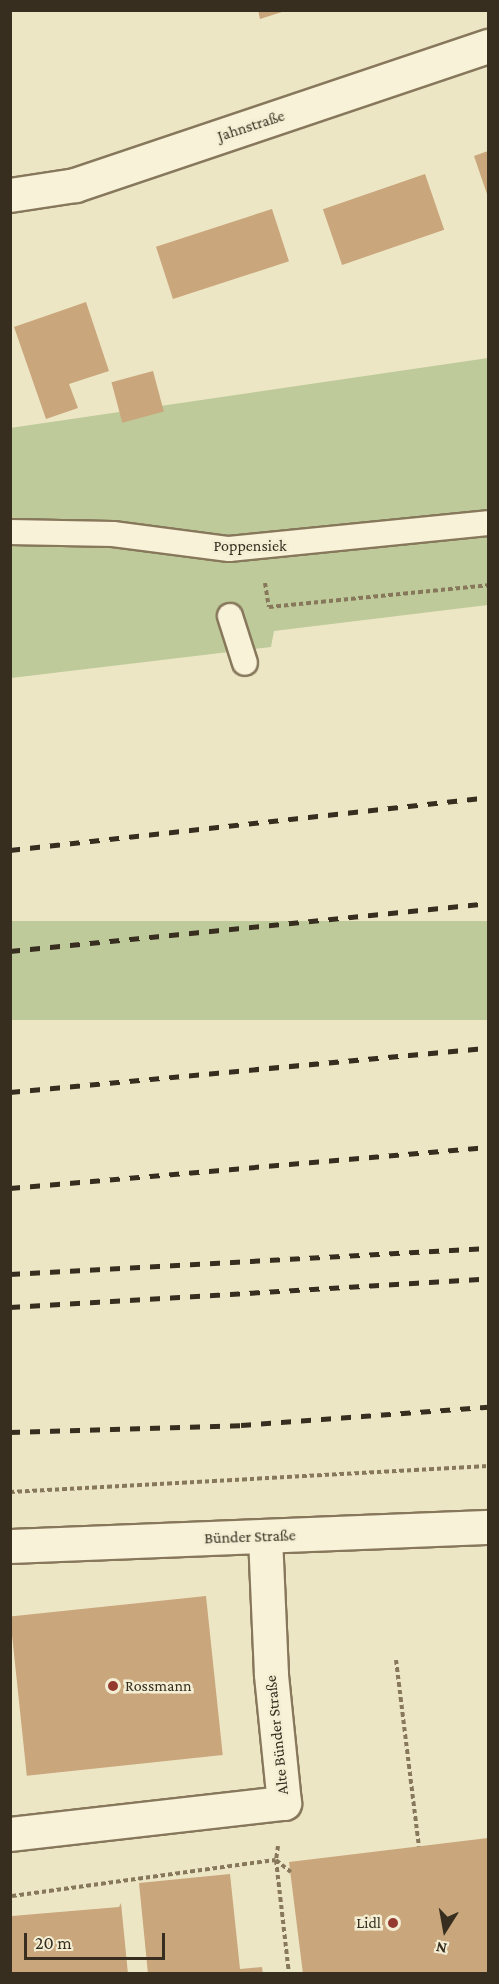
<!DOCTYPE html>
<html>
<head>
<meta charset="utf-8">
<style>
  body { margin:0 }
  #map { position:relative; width:499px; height:1984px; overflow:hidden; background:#ede6c5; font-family:"Crimson Pro",serif }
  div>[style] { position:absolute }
  .green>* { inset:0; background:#beca99; transform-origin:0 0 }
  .building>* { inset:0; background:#c9a67c; transform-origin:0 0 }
  .path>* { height:4px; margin-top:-2px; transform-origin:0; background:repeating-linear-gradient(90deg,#87785c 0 4.5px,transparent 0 7.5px) }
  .roads { filter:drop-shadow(2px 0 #87785c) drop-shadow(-2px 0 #87785c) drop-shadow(0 2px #87785c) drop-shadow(0 -2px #87785c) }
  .service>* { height:24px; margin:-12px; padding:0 12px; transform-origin:12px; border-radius:12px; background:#f8f2d8 }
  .minor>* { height:33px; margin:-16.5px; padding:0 16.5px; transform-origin:16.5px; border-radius:16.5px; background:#f8f2d8 }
  .secondary>* { height:33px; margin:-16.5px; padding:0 16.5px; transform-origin:16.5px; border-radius:16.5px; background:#f8f2d8 }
  .rail>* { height:4.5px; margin-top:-2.25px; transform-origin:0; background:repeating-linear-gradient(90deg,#372e1f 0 10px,transparent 0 20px) }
  .dots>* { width:16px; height:16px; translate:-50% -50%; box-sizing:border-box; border:3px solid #f4efd4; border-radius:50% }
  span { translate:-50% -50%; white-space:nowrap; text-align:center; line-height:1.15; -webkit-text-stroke:5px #f4efd4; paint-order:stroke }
  .street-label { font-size:16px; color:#372e1f }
  .poi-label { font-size:16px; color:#372e1f }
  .left { translate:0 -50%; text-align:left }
  .right { translate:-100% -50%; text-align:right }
  .frame { position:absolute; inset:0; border:12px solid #372e1f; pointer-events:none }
  .north { position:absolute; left:415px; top:1900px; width:60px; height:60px; -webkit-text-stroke:4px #f4efd4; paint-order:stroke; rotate:191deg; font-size:16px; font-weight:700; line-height:24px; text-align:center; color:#372e1f }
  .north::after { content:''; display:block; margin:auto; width:21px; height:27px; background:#372e1f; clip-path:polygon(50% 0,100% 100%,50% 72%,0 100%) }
  .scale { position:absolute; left:24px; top:1933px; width:141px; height:27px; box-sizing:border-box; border:3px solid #372e1f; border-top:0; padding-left:8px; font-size:18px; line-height:21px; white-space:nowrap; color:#372e1f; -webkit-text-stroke:4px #f4efd4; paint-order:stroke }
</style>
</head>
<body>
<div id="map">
  <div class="green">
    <div style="clip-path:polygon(488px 358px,488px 605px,274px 631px,271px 647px,11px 678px,10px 428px)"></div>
    <div style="left:488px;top:921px;width:99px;height:480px;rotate:90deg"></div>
  </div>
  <div class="building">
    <div style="clip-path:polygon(258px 10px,285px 10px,285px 11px,260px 19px)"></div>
    <div style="clip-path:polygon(488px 151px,488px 197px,474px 156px)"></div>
    <div style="left:425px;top:174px;width:59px;height:108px;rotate:71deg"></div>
    <div style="left:272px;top:209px;width:55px;height:122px;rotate:72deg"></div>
    <div style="clip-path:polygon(86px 302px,109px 371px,69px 384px,78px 408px,46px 419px,14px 327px)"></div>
    <div style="left:153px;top:371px;width:42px;height:43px;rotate:75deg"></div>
    <div style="left:206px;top:1596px;width:160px;height:197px;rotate:84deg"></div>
    <div style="clip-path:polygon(488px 1838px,488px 1974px,303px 1974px,289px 1862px)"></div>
    <div style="clip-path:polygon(230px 1874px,240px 1969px,262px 1967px,263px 1974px,148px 1974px,139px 1883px)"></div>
    <div style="clip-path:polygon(121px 1903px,128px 1974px,10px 1974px,12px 1916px,119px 1907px)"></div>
  </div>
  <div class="path">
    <div style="left:265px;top:583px;width:24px;rotate:81deg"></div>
    <div style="left:269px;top:607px;width:220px;rotate:-5.7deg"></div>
    <div style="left:10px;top:1492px;width:479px;rotate:-3.1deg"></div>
    <div style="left:396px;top:1660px;width:188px;rotate:83deg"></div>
    <div style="left:278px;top:1846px;width:14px;rotate:98deg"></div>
    <div style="left:276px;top:1860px;width:115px;rotate:83.5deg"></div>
    <div style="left:12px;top:1896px;width:266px;rotate:-7.8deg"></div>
    <div style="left:276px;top:1860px;width:19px;rotate:39deg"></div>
  </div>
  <div class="roads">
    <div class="service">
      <div style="left:10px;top:532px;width:103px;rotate:1.1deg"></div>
      <div style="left:113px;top:534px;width:117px;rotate:7.4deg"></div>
      <div style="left:229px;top:549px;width:260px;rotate:-5.7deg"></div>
      <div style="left:230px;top:616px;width:49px;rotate:72.3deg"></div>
    </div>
    <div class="minor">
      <div style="left:10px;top:195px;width:66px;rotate:-8.7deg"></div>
      <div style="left:75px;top:185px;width:436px;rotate:-18.6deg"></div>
      <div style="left:10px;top:1834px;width:276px;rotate:-6.5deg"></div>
      <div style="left:284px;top:1803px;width:130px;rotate:-95.8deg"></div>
      <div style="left:271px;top:1674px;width:138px;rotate:-92.5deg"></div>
    </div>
    <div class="secondary">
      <div style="left:10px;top:1546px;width:478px;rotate:-2.3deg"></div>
    </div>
  </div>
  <div class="rail">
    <div style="left:10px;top:850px;width:481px;rotate:-6.3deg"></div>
    <div style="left:10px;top:951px;width:480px;rotate:-5.7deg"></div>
    <div style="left:10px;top:1092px;width:480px;rotate:-5.3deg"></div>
    <div style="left:10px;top:1188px;width:480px;rotate:-4.9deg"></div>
    <div style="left:10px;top:1274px;width:479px;rotate:-3.1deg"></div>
    <div style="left:10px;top:1307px;width:479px;rotate:-3.4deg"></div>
    <div style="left:10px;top:1432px;width:231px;rotate:-1.7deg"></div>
    <div style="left:241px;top:1425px;width:248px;rotate:-4.2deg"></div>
  </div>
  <div class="dots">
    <div style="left:113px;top:1686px;background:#943a2e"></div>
    <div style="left:393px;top:1923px;background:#943a2e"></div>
  </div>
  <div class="street-label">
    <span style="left:251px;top:126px;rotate:-18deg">Jahnstraße</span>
    <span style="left:250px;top:546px">Poppensiek</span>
    <span style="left:250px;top:1537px;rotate:-2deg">Bünder Straße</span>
    <span style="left:277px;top:1735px;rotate:-96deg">Alte Bünder Straße</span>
  </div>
  <div class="poi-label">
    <span class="left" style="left:125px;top:1686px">Rossmann</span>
    <span class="right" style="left:381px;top:1923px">Lidl</span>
  </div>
  <div class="frame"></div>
  <div class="north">N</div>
  <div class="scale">20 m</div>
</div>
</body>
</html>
